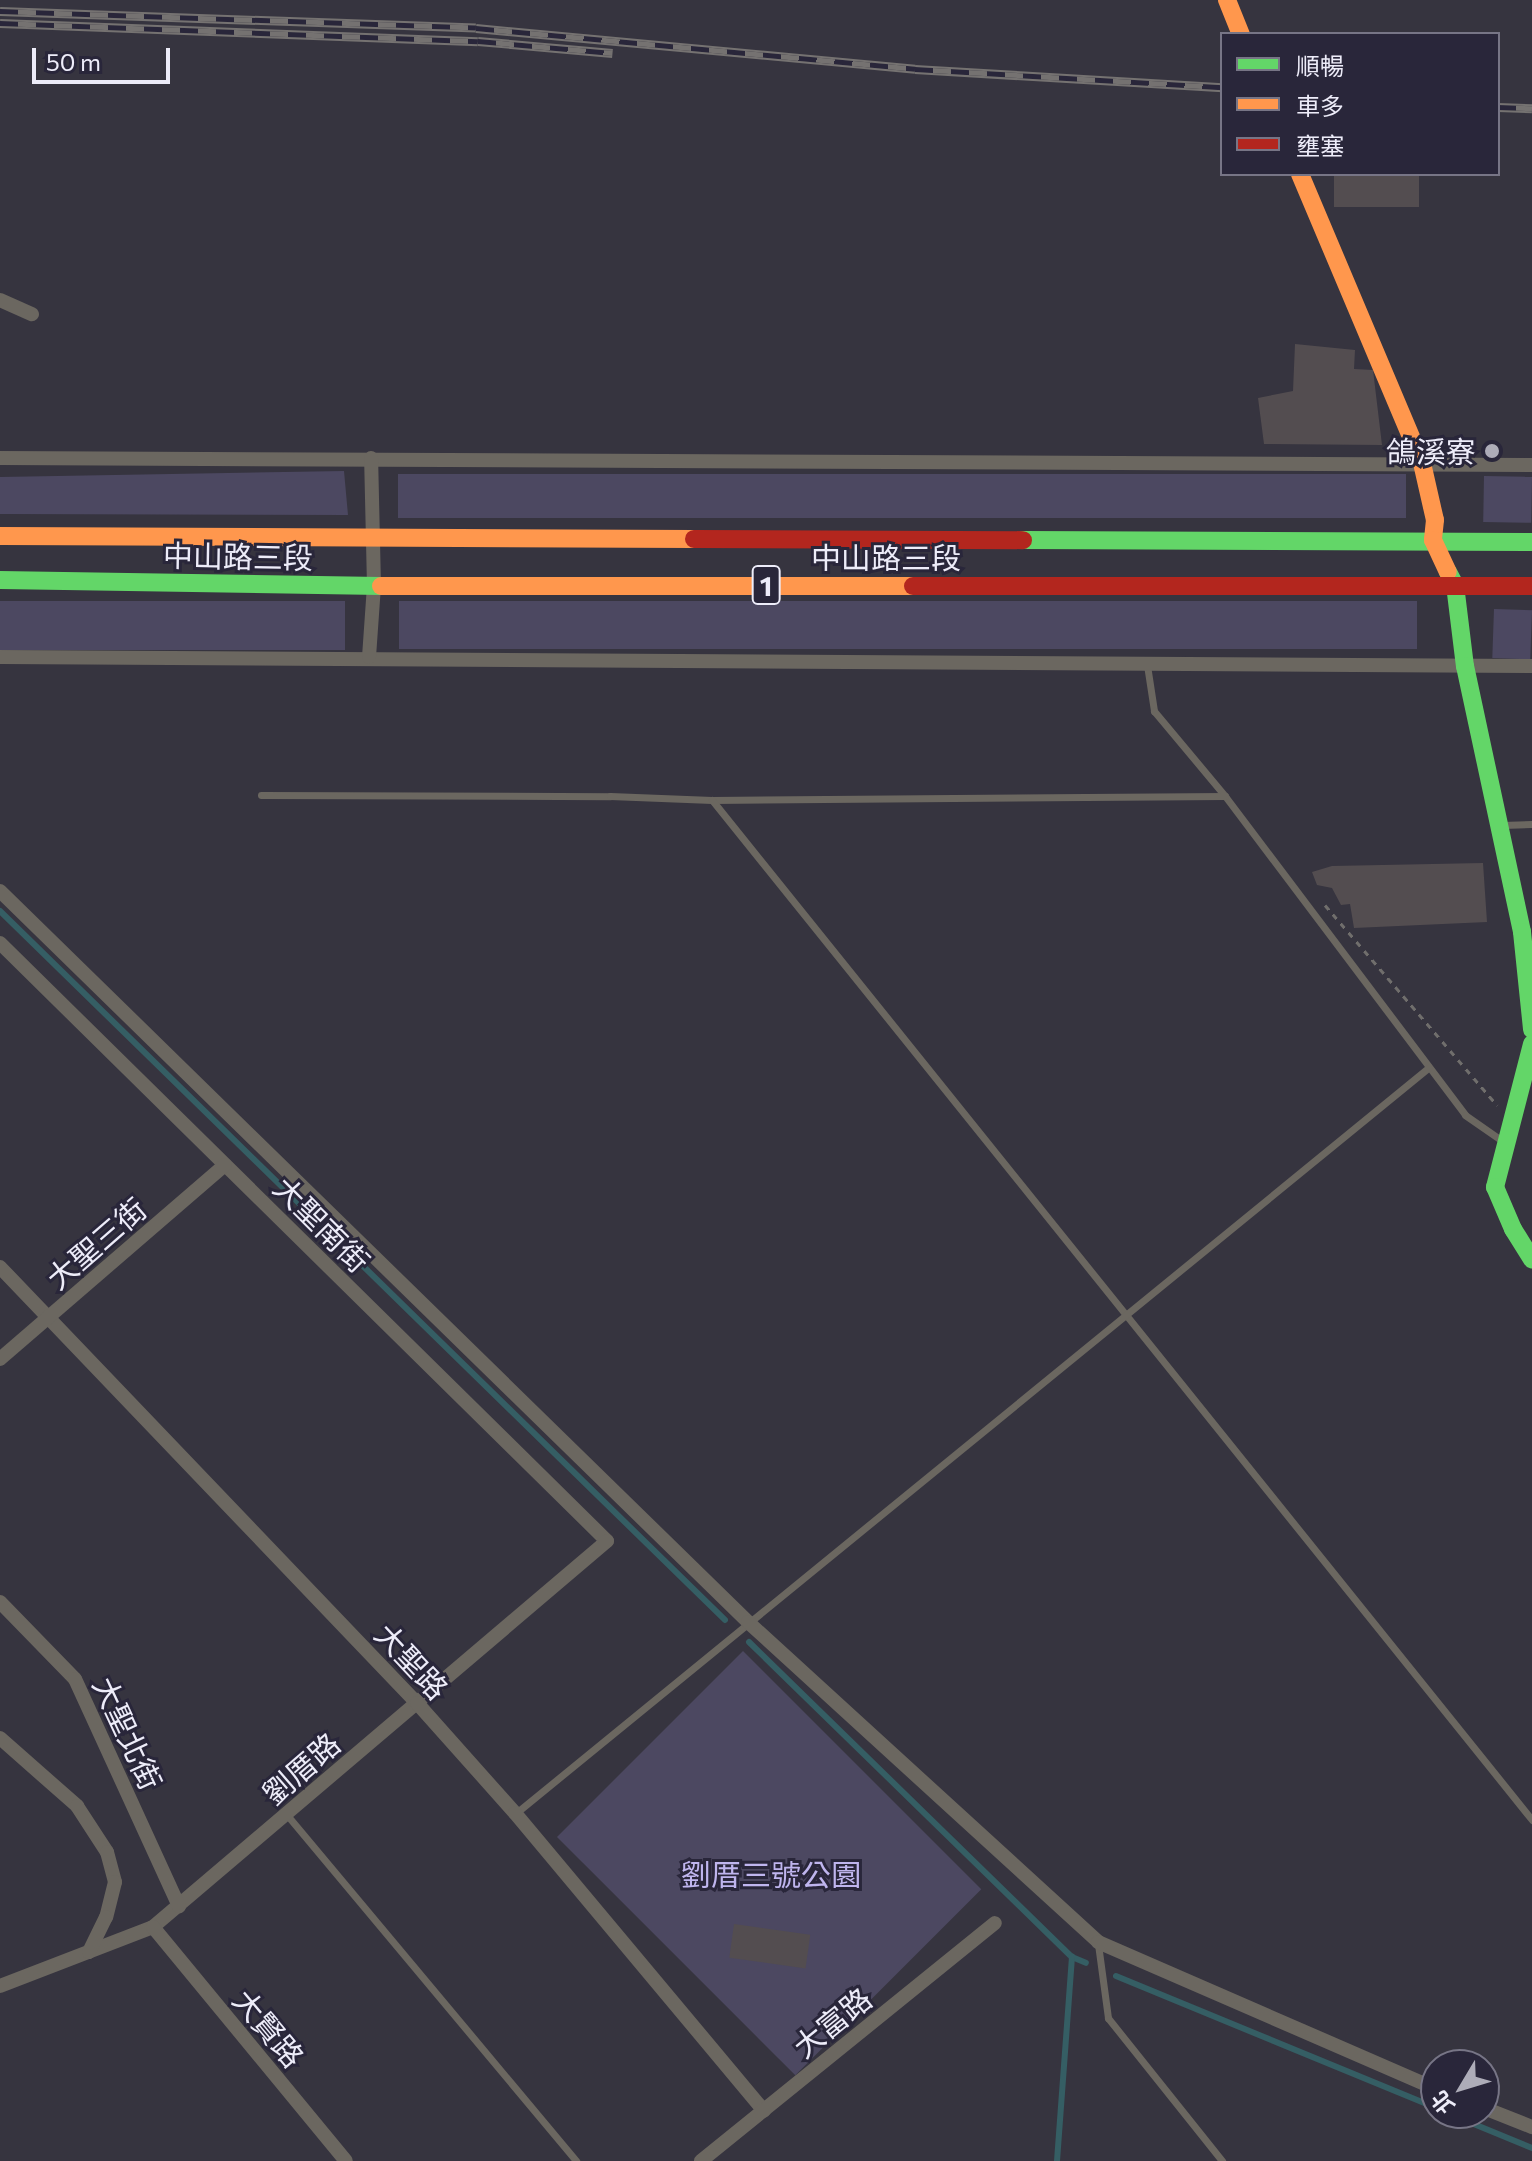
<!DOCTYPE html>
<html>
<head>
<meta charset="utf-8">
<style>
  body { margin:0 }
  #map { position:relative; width:1532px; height:2161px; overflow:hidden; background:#36343f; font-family:Commissioner,"Noto Sans TC",sans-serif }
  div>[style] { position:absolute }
  .green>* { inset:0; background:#4c4861; transform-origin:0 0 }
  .stream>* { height:6px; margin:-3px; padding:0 3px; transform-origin:3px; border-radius:3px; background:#355e64 }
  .building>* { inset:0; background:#534d50; transform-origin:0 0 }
  .path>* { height:3px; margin-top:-1.5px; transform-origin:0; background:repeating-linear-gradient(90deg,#706e6c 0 6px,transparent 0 12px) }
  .lane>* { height:7px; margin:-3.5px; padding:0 3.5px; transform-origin:3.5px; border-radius:3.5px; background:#6b6760 }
  .street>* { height:14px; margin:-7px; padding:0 7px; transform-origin:7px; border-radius:7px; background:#6b6760 }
  .fast>* { height:18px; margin:-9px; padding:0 9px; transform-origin:9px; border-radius:9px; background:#63d668 }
  .slow>* { height:18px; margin:-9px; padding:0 9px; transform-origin:9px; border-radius:9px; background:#ff974d }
  .jam>* { height:18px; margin:-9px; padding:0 9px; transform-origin:9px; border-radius:9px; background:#b3261e }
  .rail>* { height:9px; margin-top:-4.5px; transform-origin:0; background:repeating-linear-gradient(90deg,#29263a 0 18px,#757271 0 36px); box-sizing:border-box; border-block:2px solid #757271 }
  .dots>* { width:22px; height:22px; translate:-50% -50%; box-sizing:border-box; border:4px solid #29263a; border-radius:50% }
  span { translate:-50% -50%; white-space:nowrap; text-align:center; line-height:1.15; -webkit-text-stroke:6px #29263a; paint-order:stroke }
  .shield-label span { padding:2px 6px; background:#29263a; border:2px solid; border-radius:6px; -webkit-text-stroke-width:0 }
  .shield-label { font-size:28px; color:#edecf9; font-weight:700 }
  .poi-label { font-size:30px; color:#edecf9 }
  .right { translate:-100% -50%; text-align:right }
  .street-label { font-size:30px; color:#edecf9 }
  .park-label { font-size:30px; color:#bfb5ee }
  .legend { position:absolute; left:1220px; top:32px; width:280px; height:144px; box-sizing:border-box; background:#29263a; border:2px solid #777586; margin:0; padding:10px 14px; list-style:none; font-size:24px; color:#edecf9 }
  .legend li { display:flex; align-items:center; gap:16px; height:40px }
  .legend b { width:40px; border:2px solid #777586 }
  .north { position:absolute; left:1420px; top:2049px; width:80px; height:80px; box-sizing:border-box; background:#29263a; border:2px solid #777586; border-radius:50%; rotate:232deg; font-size:22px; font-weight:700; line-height:32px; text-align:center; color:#edecf9 }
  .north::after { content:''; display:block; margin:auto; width:28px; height:36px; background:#adacb8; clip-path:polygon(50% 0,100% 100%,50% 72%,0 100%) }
  .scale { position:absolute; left:32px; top:48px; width:138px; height:36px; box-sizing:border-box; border:4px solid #edecf9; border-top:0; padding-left:10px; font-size:24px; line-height:28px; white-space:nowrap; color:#edecf9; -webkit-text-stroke:6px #29263a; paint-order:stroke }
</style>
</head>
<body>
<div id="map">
  <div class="green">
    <div style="clip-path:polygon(344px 471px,348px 515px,0 514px,0 477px)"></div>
    <div style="left:398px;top:474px;width:1008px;height:44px"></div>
    <div style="left:1484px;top:476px;width:48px;height:46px;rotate:1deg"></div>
    <div style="left:0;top:601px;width:345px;height:49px"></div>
    <div style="left:399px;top:601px;width:1018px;height:48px"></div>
    <div style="left:1494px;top:609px;width:38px;height:49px;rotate:2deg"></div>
    <div style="left:743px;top:1651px;width:337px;height:263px;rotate:45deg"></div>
  </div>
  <div class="stream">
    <div style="left:0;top:911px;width:1014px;rotate:44.36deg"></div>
    <div style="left:749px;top:1642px;width:451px;rotate:44.3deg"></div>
    <div style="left:1072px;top:1957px;width:15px;rotate:23deg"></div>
    <div style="left:1116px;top:1976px;width:346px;rotate:22.4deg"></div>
    <div style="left:1447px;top:2113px;width:92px;rotate:22.4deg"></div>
    <div style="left:1057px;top:2161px;width:205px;rotate:-85.8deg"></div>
  </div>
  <div class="building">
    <div style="left:1334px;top:174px;width:85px;height:33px"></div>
    <div style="clip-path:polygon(1295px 344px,1355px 350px,1354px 369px,1373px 370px,1382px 445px,1264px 444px,1258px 398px,1293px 391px)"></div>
    <div style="clip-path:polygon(1483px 863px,1487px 922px,1354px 928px,1350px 904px,1341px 905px,1332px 888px,1317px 885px,1312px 872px,1332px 866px)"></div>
    <div style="left:734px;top:1924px;width:77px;height:34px;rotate:8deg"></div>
  </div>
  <div class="path">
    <div style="left:1325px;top:905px;width:264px;rotate:49.3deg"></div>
  </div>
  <div class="lane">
    <div style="left:1147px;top:665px;width:47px;rotate:81.3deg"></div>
    <div style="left:1154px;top:711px;width:111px;rotate:50.1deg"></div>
    <div style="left:1225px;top:796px;width:399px;rotate:53deg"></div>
    <div style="left:1465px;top:1115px;width:47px;rotate:34.7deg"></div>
    <div style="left:261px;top:795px;width:349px;rotate:0.2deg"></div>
    <div style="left:610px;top:796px;width:102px;rotate:2.2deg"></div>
    <div style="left:712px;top:800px;width:513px;rotate:-0.45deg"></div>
    <div style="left:712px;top:800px;width:1309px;rotate:51.2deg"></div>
    <div style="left:1502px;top:825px;width:30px;rotate:-2deg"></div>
    <div style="left:516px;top:1813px;width:1178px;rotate:-39.24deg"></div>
    <div style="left:287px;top:1815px;width:451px;rotate:50.1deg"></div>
    <div style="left:1098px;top:1944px;width:75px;rotate:82.3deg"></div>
    <div style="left:1108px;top:2018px;width:183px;rotate:51.4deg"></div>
  </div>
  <div class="street">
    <div style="left:0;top:300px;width:35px;rotate:24deg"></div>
    <div style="left:0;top:458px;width:1532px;rotate:0.26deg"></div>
    <div style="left:0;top:657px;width:1532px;rotate:0.34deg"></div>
    <div style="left:369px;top:657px;width:71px;rotate:-86deg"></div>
    <div style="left:374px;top:586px;width:128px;rotate:-91.3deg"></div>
    <div style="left:0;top:891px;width:1046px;rotate:44.34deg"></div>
    <div style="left:748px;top:1622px;width:474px;rotate:42.4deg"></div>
    <div style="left:1098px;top:1942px;width:369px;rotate:23.5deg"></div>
    <div style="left:0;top:943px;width:852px;rotate:44.57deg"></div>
    <div style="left:607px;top:1541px;width:596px;rotate:139.63deg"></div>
    <div style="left:153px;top:1927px;width:164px;rotate:158.9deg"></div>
    <div style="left:0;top:1267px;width:603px;rotate:46.28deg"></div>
    <div style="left:417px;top:1703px;width:147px;rotate:48.3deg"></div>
    <div style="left:515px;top:1813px;width:388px;rotate:50.1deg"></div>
    <div style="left:0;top:1359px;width:297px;rotate:-40.8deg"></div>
    <div style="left:0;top:1602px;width:107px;rotate:45.8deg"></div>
    <div style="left:75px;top:1679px;width:250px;rotate:65.4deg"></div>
    <div style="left:0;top:1738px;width:103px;rotate:41.4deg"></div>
    <div style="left:77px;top:1806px;width:55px;rotate:56.9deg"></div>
    <div style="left:107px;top:1852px;width:31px;rotate:75deg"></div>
    <div style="left:115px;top:1882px;width:36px;rotate:104deg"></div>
    <div style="left:106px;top:1917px;width:39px;rotate:116deg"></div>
    <div style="left:153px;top:1927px;width:303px;rotate:50.5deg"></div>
    <div style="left:1484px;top:2108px;width:52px;rotate:21.6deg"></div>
    <div style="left:701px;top:2161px;width:378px;rotate:-39deg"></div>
  </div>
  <div class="fast">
    <div style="left:1023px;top:540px;width:509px;rotate:0.23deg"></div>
    <div style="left:1448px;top:572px;width:15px;rotate:62deg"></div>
    <div style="left:1455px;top:585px;width:82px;rotate:83deg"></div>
    <div style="left:1465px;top:666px;width:272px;rotate:77.9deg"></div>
    <div style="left:1522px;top:932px;width:98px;rotate:84.1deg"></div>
    <div style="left:0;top:580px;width:381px;rotate:0.9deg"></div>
    <div style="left:1532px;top:1044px;width:148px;rotate:104.5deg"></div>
    <div style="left:1495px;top:1187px;width:46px;rotate:66.8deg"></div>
    <div style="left:1513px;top:1229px;width:36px;rotate:58deg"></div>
  </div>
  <div class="slow">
    <div style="left:1227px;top:0;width:37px;rotate:68deg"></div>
    <div style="left:1300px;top:174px;width:314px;rotate:67.1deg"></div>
    <div style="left:1422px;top:463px;width:58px;rotate:77.2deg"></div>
    <div style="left:1435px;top:520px;width:20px;rotate:96deg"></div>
    <div style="left:1433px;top:540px;width:35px;rotate:65deg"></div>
    <div style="left:0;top:536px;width:694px;rotate:0.25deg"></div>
    <div style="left:381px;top:586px;width:532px"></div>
  </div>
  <div class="jam">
    <div style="left:694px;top:539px;width:329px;rotate:0.2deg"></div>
    <div style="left:913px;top:586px;width:619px"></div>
  </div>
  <div class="rail">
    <div style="left:0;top:11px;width:476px;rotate:2deg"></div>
    <div style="left:476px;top:28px;width:441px;rotate:5.3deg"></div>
    <div style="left:915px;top:69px;width:308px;rotate:3.4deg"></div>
    <div style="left:0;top:23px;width:478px;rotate:2.2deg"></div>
    <div style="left:478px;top:41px;width:135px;rotate:5.1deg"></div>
    <div style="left:1498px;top:107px;width:34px;rotate:2deg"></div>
  </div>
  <div class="dots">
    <div style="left:1492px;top:451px;background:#adacb8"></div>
  </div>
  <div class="shield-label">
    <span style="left:766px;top:585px">1</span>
  </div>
  <div class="poi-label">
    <span class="right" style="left:1476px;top:451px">鴿溪寮</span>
  </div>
  <div class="street-label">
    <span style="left:238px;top:556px;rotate:1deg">中山路三段</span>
    <span style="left:886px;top:557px">中山路三段</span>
    <span style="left:322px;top:1224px;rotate:45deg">大聖南街</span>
    <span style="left:96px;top:1243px;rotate:-41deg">大聖三街</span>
    <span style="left:412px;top:1661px;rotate:47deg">大聖路</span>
    <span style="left:128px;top:1733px;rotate:65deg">大聖北街</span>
    <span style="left:301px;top:1768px;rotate:-41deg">劉厝路</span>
    <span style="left:832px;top:2022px;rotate:-39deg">大富路</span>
    <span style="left:269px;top:2028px;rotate:50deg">大賢路</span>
  </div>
  <div class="park-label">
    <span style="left:771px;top:1874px">劉厝三號公園</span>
  </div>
  <ul class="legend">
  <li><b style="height:10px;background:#63d668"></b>順暢</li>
  <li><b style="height:10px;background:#ff974d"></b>車多</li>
  <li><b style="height:10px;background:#b3261e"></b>壅塞</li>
  </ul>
  <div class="north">北</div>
  <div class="scale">50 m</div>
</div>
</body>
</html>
